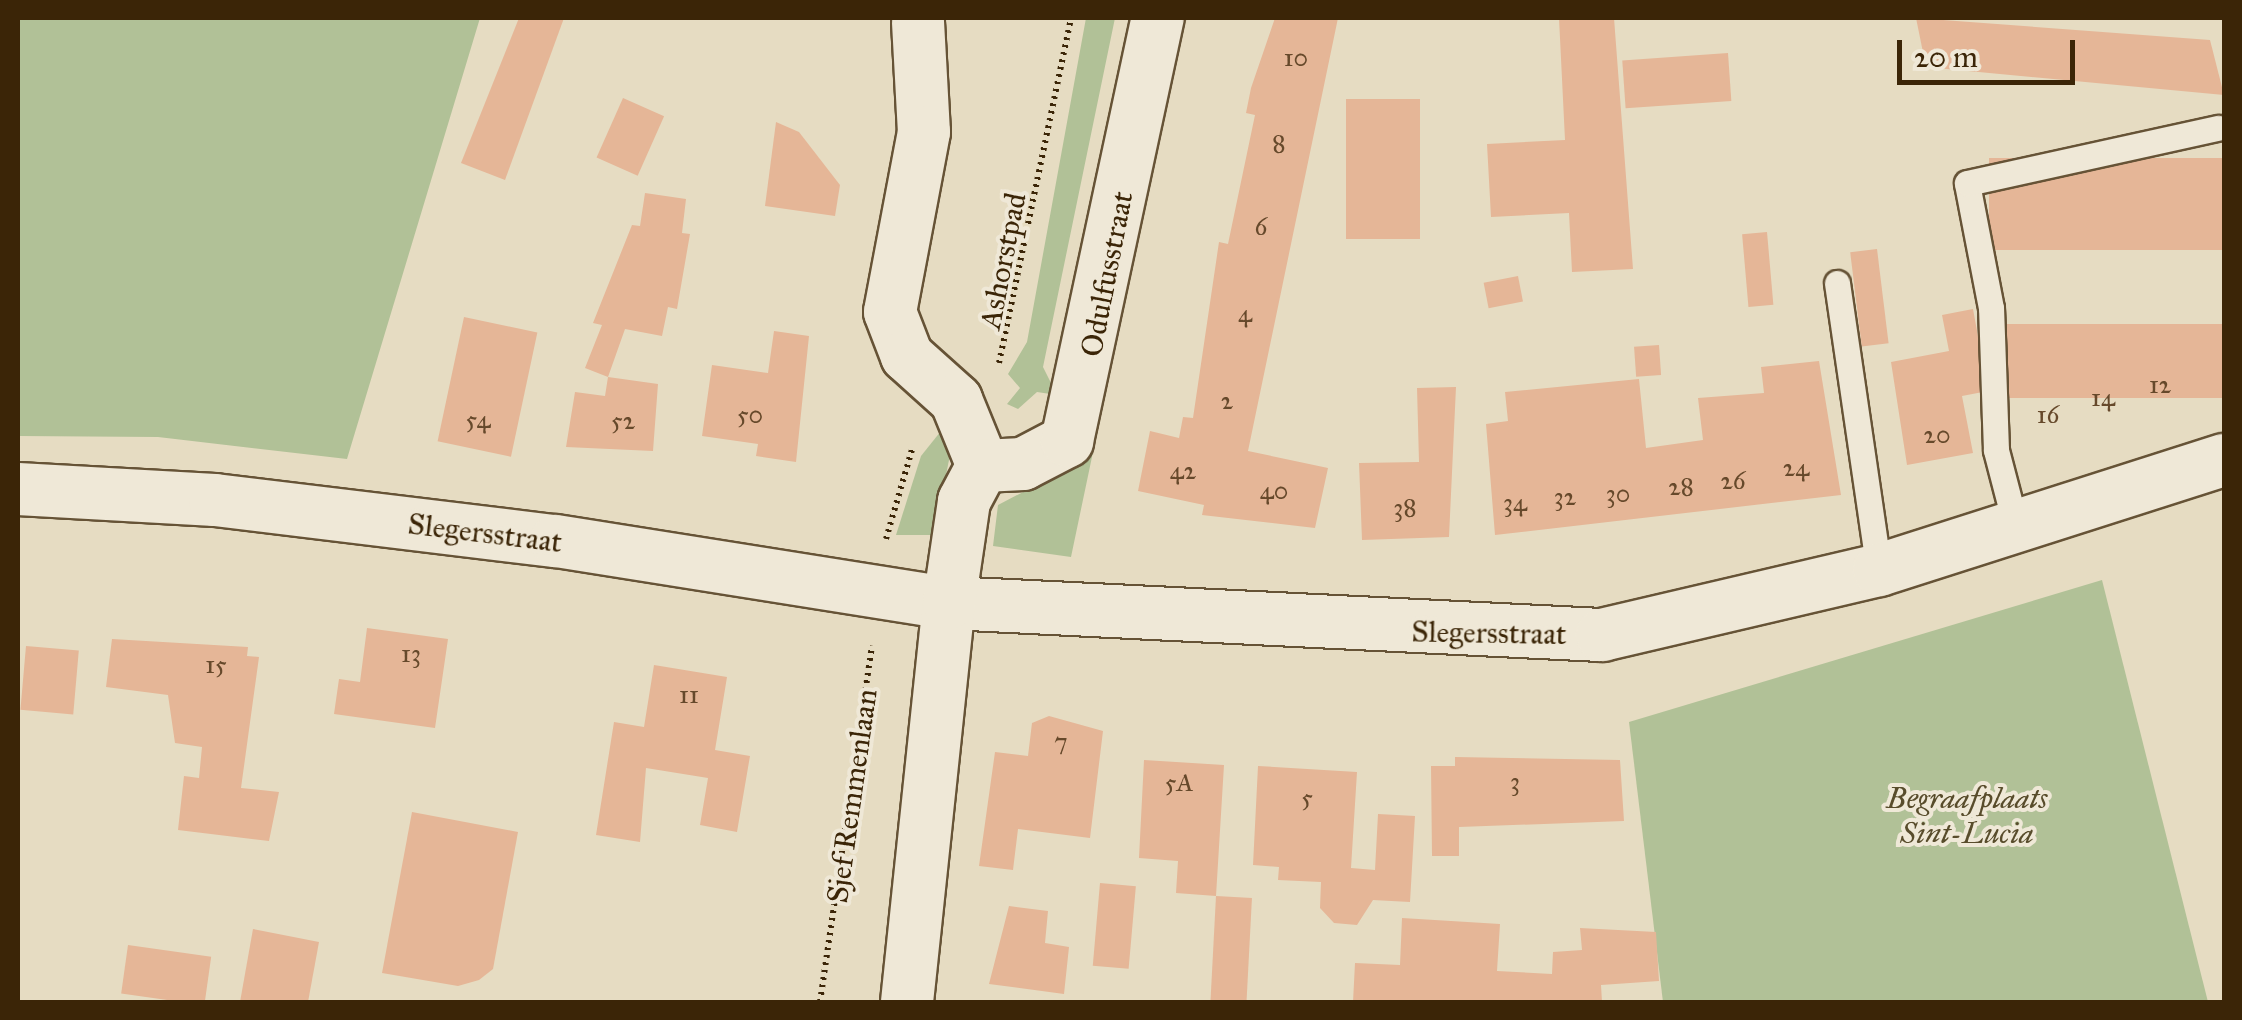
<!DOCTYPE html>
<html>
<head>
<meta charset="utf-8">
<style>
  body { margin:0 }
  #map { position:relative; width:2242px; height:1020px; overflow:hidden; background:#e6dcc2; font-family:"IM FELL Great Primer",serif }
  div>[style] { position:absolute }
  .green>* { inset:0; background:#b1c197 }
  .building>* { inset:0; background:#e5b697; transform-origin:0 0 }
  .path>* { height:6px; margin-top:-3px; transform-origin:0; background:repeating-linear-gradient(90deg,#3b2507 0 2.5px,transparent 0 7.5px) }
  .roads { filter:drop-shadow(2px 0 #665336) drop-shadow(-2px 0 #665336) drop-shadow(0 2px #665336) drop-shadow(0 -2px #665336) }
  .lane>* { height:25px; margin:-12.5px; padding:0 12.5px; transform-origin:12.5px; border-radius:12.5px; background:#efe8d7 }
  .street>* { height:52px; margin:-26px; padding:0 26px; transform-origin:26px; border-radius:26px; background:#efe8d7 }
  span { translate:-50% -50%; white-space:nowrap; text-align:center; line-height:1.15; -webkit-text-stroke:8px #efe8d7; paint-order:stroke }
  .number-label { font-size:25px; color:#66492b }
  .number-label span { -webkit-text-stroke-width:0 }
  .street-label { font-size:30px; color:#3b2507 }
  .park-label { font-size:30px; color:#584c2b; font-style:italic }
  .frame { position:absolute; inset:0; border:20px solid #3b2507; pointer-events:none }
  .scale { position:absolute; left:1897px; top:40px; width:178px; height:45px; box-sizing:border-box; border:5px solid #3b2507; border-top:0; padding-left:12px; font-size:30px; line-height:35px; white-space:nowrap; color:#3b2507; -webkit-text-stroke:8px #efe8d7; paint-order:stroke }
</style>
</head>
<body>
<div id="map">
  <div class="green">
    <div style="clip-path:polygon(18px 18px,480px 18px,347px 459px,158px 437px,18px 436px)"></div>
    <div style="clip-path:polygon(1086px 18px,1115px 18px,1043px 367px,1057px 395px,1037px 392px,1018px 409px,1007px 404px,1020px 388px,1008px 374px,1027px 342px)"></div>
    <div style="clip-path:polygon(941px 431px,950px 455px,934px 535px,896px 535px,921px 456px)"></div>
    <div style="clip-path:polygon(1097px 433px,1071px 557px,993px 546px,998px 505px,1050px 478px)"></div>
    <div style="clip-path:polygon(2102px 580px,2208px 1002px,1663px 1002px,1629px 722px)"></div>
  </div>
  <div class="building">
    <div style="clip-path:polygon(519px 18px,564px 18px,505px 180px,461px 163px)"></div>
    <div style="clip-path:polygon(1275px 18px,1338px 18px,1248px 451px,1328px 468px,1315px 528px,1202px 515px,1204px 505px,1138px 491px,1150px 431px,1179px 438px,1183px 417px,1193px 418px,1219px 242px,1228px 244px,1255px 115px,1246px 113px,1251px 88px)"></div>
    <div style="clip-path:polygon(1559px 18px,1614px 18px,1633px 269px,1572px 272px,1569px 213px,1491px 217px,1487px 144px,1565px 140px)"></div>
    <div style="clip-path:polygon(1916px 18px,2210px 40px,2224px 95px,1926px 67px)"></div>
    <div style="left:1728px;top:53px;width:48px;height:106px;rotate:86deg"></div>
    <div style="left:623px;top:98px;width:45px;height:65px;rotate:24deg"></div>
    <div style="left:1420px;top:99px;width:140px;height:74px;rotate:90deg"></div>
    <div style="clip-path:polygon(776px 122px,799px 132px,840px 185px,835px 216px,765px 206px)"></div>
    <div style="left:2224px;top:158px;width:92px;height:235px;rotate:90deg"></div>
    <div style="clip-path:polygon(645px 193px,686px 199px,682px 233px,690px 234px,677px 309px,668px 307px,662px 336px,625px 329px,608px 377px,658px 384px,653px 451px,566px 447px,575px 392px,605px 396px,608px 377px,585px 368px,602px 325px,593px 323px,632px 225px,640px 226px)"></div>
    <div style="left:1767px;top:232px;width:73px;height:25px;rotate:85deg"></div>
    <div style="left:1877px;top:249px;width:95px;height:27px;rotate:83deg"></div>
    <div style="left:1518px;top:276px;width:26px;height:35px;rotate:79deg"></div>
    <div style="clip-path:polygon(1973px 309px,1988px 391px,1962px 396px,1973px 453px,1907px 465px,1891px 362px,1949px 351px,1942px 315px)"></div>
    <div style="left:464px;top:317px;width:75px;height:127px;rotate:12deg"></div>
    <div style="left:2224px;top:324px;width:74px;height:221px;rotate:90deg"></div>
    <div style="clip-path:polygon(774px 331px,809px 336px,796px 462px,756px 456px,758px 444px,702px 436px,712px 365px,768px 373px)"></div>
    <div style="left:1659px;top:345px;width:30px;height:25px;rotate:86deg"></div>
    <div style="clip-path:polygon(1819px 361px,1841px 495px,1495px 535px,1486px 424px,1508px 421px,1505px 392px,1639px 379px,1646px 448px,1703px 440px,1698px 398px,1764px 393px,1761px 367px)"></div>
    <div style="clip-path:polygon(1456px 387px,1449px 537px,1362px 540px,1359px 463px,1419px 462px,1417px 388px)"></div>
    <div style="clip-path:polygon(367px 628px,448px 639px,435px 728px,334px 714px,339px 679px,360px 682px)"></div>
    <div style="clip-path:polygon(112px 639px,248px 647px,247px 656px,259px 657px,241px 788px,279px 792px,269px 841px,178px 830px,184px 776px,199px 778px,202px 747px,175px 743px,168px 695px,106px 687px)"></div>
    <div style="left:26px;top:646px;width:53px;height:64px;rotate:5deg"></div>
    <div style="clip-path:polygon(654px 665px,727px 677px,715px 750px,750px 756px,737px 832px,700px 825px,708px 778px,646px 768px,640px 842px,596px 835px,614px 722px,644px 727px)"></div>
    <div style="clip-path:polygon(1049px 716px,1103px 731px,1090px 838px,1018px 829px,1013px 870px,979px 866px,995px 752px,1028px 756px,1032px 723px)"></div>
    <div style="clip-path:polygon(1455px 757px,1620px 760px,1624px 821px,1459px 827px,1459px 856px,1432px 856px,1431px 766px,1455px 766px)"></div>
    <div style="clip-path:polygon(1144px 760px,1224px 765px,1216px 896px,1176px 893px,1178px 861px,1139px 858px)"></div>
    <div style="clip-path:polygon(1258px 766px,1357px 772px,1351px 868px,1375px 870px,1378px 814px,1415px 816px,1410px 902px,1373px 900px,1357px 925px,1334px 923px,1320px 908px,1321px 882px,1278px 880px,1279px 867px,1253px 865px)"></div>
    <div style="clip-path:polygon(412px 812px,518px 832px,493px 969px,479px 980px,458px 986px,382px 973px)"></div>
    <div style="left:1100px;top:883px;width:36px;height:83px;rotate:5deg"></div>
    <div style="left:1216px;top:896px;width:36px;height:106px;rotate:3deg"></div>
    <div style="clip-path:polygon(1009px 906px,1048px 911px,1045px 943px,1069px 947px,1064px 994px,989px 984px)"></div>
    <div style="clip-path:polygon(1402px 918px,1500px 924px,1497px 971px,1552px 974px,1553px 952px,1582px 950px,1580px 928px,1656px 932px,1659px 981px,1601px 985px,1602px 1002px,1353px 1002px,1355px 963px,1400px 965px)"></div>
    <div style="clip-path:polygon(253px 929px,319px 942px,308px 1002px,240px 1002px)"></div>
    <div style="left:128px;top:945px;width:84px;height:49px;rotate:8deg"></div>
  </div>
  <div class="path">
    <div style="left:999px;top:363px;width:352px;rotate:-78.2deg"></div>
    <div style="left:886px;top:539px;width:97px;rotate:-73.8deg"></div>
    <div style="left:820px;top:1002px;width:360px;rotate:-81.7deg"></div>
  </div>
  <div class="roads">
    <div class="lane">
      <div style="left:1837px;top:283px;width:290px;rotate:81.7deg"></div>
      <div style="left:2016px;top:527px;width:80px;rotate:-104.6deg"></div>
      <div style="left:1996px;top:450px;width:142px;rotate:-92deg"></div>
      <div style="left:1991px;top:308px;width:127px;rotate:-100.9deg"></div>
      <div style="left:1967px;top:183px;width:257px;rotate:-12.4deg"></div>
    </div>
    <div class="street">
      <div style="left:918px;top:22px;width:110px;rotate:86.9deg"></div>
      <div style="left:924px;top:132px;width:183px;rotate:100.7deg"></div>
      <div style="left:890px;top:312px;width:47px;rotate:68.9deg"></div>
      <div style="left:907px;top:356px;width:66px;rotate:41.9deg"></div>
      <div style="left:956px;top:400px;width:71px;rotate:67.8deg"></div>
      <div style="left:983px;top:466px;width:40px;rotate:-2.9deg"></div>
      <div style="left:1023px;top:464px;width:50px;rotate:-27.6deg"></div>
      <div style="left:1067px;top:441px;width:433px;rotate:-77.9deg"></div>
      <div style="left:18px;top:489px;width:197px;rotate:3.2deg"></div>
      <div style="left:215px;top:500px;width:343px;rotate:6.9deg"></div>
      <div style="left:556px;top:541px;width:398px;rotate:9deg"></div>
      <div style="left:949px;top:603px;width:654px;rotate:2.81deg"></div>
      <div style="left:1602px;top:635px;width:285px;rotate:-13.2deg"></div>
      <div style="left:1879px;top:570px;width:362px;rotate:-17.7deg"></div>
      <div style="left:907px;top:1002px;width:401px;rotate:-84deg"></div>
      <div style="left:949px;top:603px;width:103px;rotate:-81.6deg"></div>
      <div style="left:964px;top:501px;width:40px;rotate:-62deg"></div>
    </div>
  </div>
  <div class="number-label">
    <span style="left:1296px;top:58px">10</span>
    <span style="left:1279px;top:144px">8</span>
    <span style="left:1261px;top:227px">6</span>
    <span style="left:1245px;top:314px">4</span>
    <span style="left:2160px;top:385px">12</span>
    <span style="left:2103px;top:398px">14</span>
    <span style="left:1227px;top:401px">2</span>
    <span style="left:750px;top:415px">50</span>
    <span style="left:2048px;top:415px">16</span>
    <span style="left:478px;top:420px">54</span>
    <span style="left:623px;top:421px">52</span>
    <span style="left:1937px;top:435px">20</span>
    <span style="left:1796px;top:468px">24</span>
    <span style="left:1183px;top:471px">42</span>
    <span style="left:1733px;top:481px">26</span>
    <span style="left:1681px;top:487px">28</span>
    <span style="left:1274px;top:491px">40</span>
    <span style="left:1618px;top:494px">30</span>
    <span style="left:1565px;top:497px">32</span>
    <span style="left:1515px;top:503px">34</span>
    <span style="left:1405px;top:508px">38</span>
    <span style="left:411px;top:654px">13</span>
    <span style="left:216px;top:665px">15</span>
    <span style="left:689px;top:695px">11</span>
    <span style="left:1061px;top:742px">7</span>
    <span style="left:1515px;top:782px">3</span>
    <span style="left:1179px;top:783px">5A</span>
    <span style="left:1307px;top:798px">5</span>
  </div>
  <div class="street-label">
    <span style="left:1003px;top:261px;rotate:-79deg">Ashorstpad</span>
    <span style="left:1107px;top:274px;rotate:-79deg">Odulfusstraat</span>
    <span style="left:485px;top:533px;rotate:7deg">Slegersstraat</span>
    <span style="left:1489px;top:633px;rotate:1deg">Slegersstraat</span>
    <span style="left:852px;top:796px;rotate:-82deg">Sjef Remmenlaan</span>
  </div>
  <div class="park-label">
    <span style="left:1967px;top:815px">Begraafplaats<br>Sint-Lucia</span>
  </div>
  <div class="frame"></div>
  <div class="scale">20 m</div>
</div>
</body>
</html>
